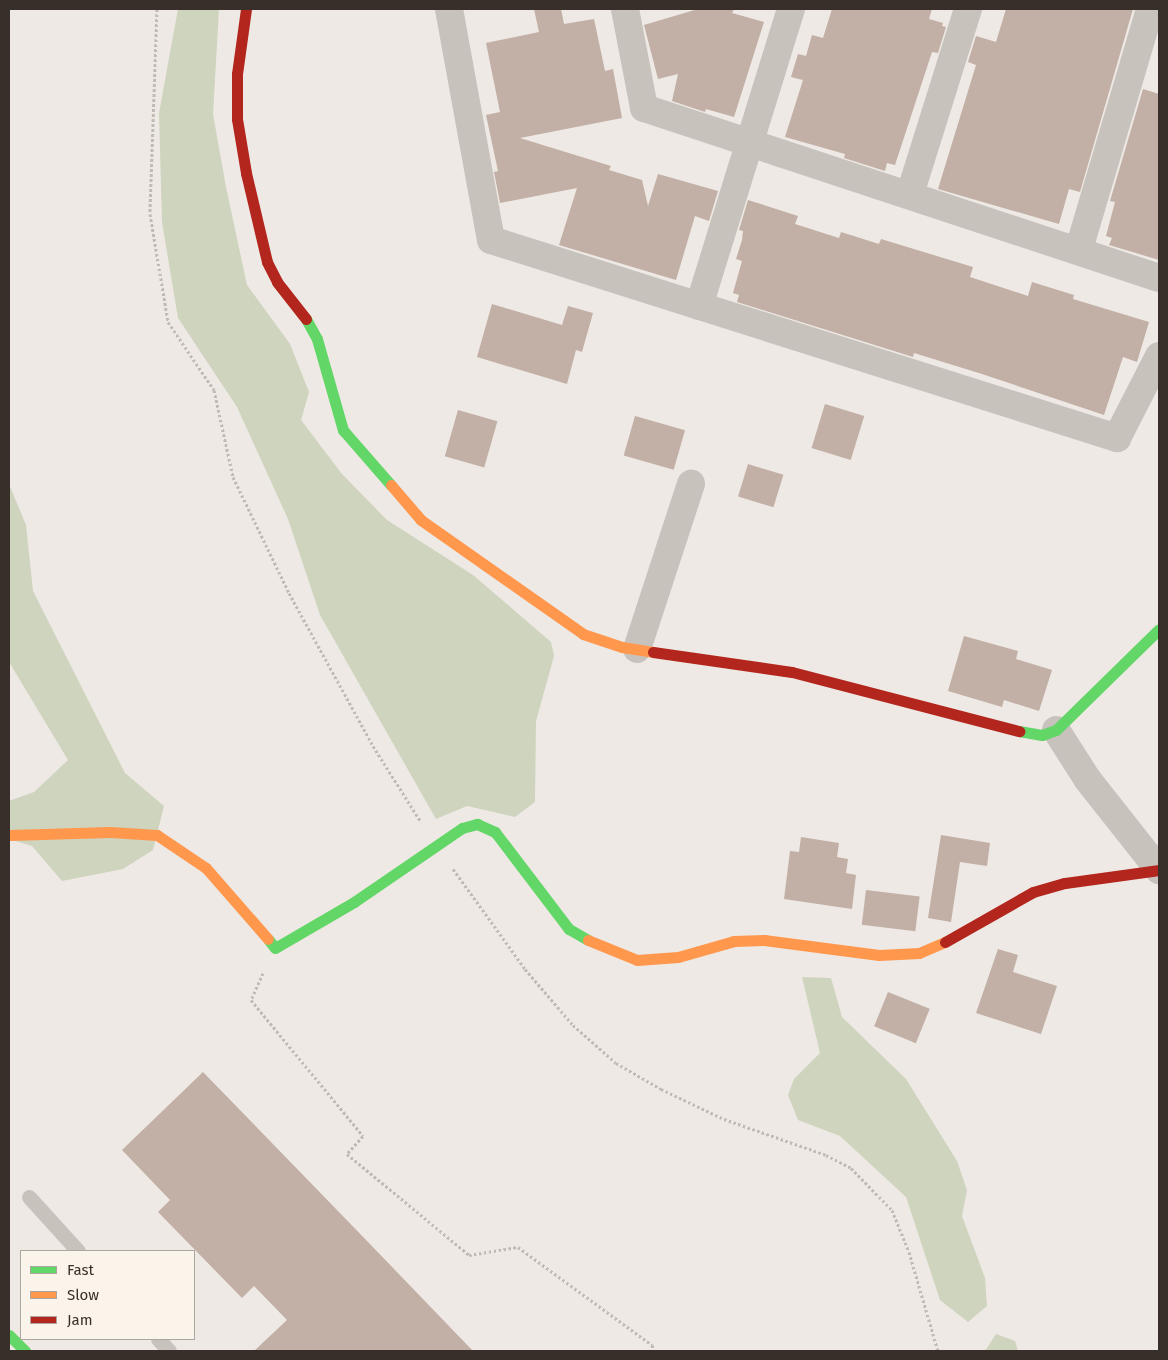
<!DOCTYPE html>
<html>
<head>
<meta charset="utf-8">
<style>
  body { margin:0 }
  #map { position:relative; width:1168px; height:1360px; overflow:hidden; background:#eee9e4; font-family:"Fira Sans",sans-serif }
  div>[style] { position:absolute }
  .green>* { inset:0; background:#cfd4be }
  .building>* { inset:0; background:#c2afa5; transform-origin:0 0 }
  .path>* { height:3px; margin-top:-1.5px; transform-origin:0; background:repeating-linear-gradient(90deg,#c0bab4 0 2.5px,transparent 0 5px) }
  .lane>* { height:15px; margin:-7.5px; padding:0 7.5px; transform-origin:7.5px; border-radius:7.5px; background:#c7c2bc }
  .street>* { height:28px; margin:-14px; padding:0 14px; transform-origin:14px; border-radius:14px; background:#c7c2bc }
  .fast>* { height:11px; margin:-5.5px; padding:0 5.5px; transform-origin:5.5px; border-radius:5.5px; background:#63d668 }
  .slow>* { height:11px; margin:-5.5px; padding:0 5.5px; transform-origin:5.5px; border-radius:5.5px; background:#ff974d }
  .jam>* { height:11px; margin:-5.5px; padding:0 5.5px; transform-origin:5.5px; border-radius:5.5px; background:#b3261e }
  span { translate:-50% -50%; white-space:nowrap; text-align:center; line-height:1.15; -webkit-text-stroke:4px #faf4eb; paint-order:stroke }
  .frame { position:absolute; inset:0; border:10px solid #392f2a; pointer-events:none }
  .legend { position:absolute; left:20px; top:1250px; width:175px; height:90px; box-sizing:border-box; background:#faf4eb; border:1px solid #ada59e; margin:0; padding:6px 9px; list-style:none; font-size:15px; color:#392f2a }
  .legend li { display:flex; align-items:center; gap:10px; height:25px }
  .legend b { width:25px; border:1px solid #ada59e }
</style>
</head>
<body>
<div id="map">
  <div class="green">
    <div style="clip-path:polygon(178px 9px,219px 9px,213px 114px,226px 187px,247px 285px,290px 344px,309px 392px,301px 420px,342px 474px,387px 520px,473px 575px,551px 642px,554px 656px,536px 721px,535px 802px,515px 817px,467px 806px,436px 819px,320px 615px,288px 519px,237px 407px,178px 318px,162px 222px,159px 113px)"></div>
    <div style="clip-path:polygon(9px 484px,26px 525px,33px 591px,125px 773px,164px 806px,153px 850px,123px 869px,62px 881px,32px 846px,9px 839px,9px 801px,34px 792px,68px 760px,9px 662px)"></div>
    <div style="clip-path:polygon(802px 977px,831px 978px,842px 1017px,906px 1079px,957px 1161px,967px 1190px,962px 1216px,985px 1278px,987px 1306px,968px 1322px,940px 1300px,906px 1197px,840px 1136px,798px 1120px,788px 1095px,794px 1079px,820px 1053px)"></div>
    <div style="clip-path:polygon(996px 1334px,1015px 1341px,1018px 1351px,985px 1351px)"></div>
  </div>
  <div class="building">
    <div style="clip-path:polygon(534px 9px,561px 9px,564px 24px,594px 19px,605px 71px,613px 69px,622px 118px,520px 138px,611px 166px,609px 170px,642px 180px,648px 206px,658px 174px,718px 191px,709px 221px,695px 216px,676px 280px,559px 245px,577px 188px,500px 203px,494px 172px,498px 171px,486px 115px,500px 112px,486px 43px,539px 32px)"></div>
    <div style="clip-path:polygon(698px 9px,734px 9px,732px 13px,764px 22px,734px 117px,706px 109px,705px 112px,672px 101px,678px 74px,658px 79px,644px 25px)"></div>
    <div style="clip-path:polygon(832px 9px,932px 9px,929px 19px,943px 23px,942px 26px,946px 27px,938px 53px,932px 52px,895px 165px,887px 163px,885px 171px,844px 158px,845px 154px,785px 137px,803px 80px,791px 77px,798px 54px,806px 56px,812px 35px,823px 38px)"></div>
    <div style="clip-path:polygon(1006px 9px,1133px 9px,1080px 192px,1069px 189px,1059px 224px,938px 189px,976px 65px,968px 62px,976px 36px,996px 42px)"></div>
    <div style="clip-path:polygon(1143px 89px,1159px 94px,1159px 260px,1109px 245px,1112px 238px,1106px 236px,1115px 202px,1110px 201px)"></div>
    <div style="clip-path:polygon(748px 200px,798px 216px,795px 224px,839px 238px,841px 232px,879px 244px,881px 239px,973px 267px,970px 277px,1028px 296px,1032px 282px,1074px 295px,1073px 299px,1149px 322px,1137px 362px,1123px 357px,1104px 415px,982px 374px,914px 353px,913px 357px,737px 302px,739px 295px,733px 293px,742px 261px,736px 259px,742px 240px,743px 231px,739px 230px)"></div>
    <div style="clip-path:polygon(492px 304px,562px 325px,568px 306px,593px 313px,582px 352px,576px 350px,567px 384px,477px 357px)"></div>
    <div style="left:825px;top:404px;width:41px;height:46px;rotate:17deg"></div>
    <div style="left:458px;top:410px;width:41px;height:48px;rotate:16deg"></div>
    <div style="left:635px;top:416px;width:52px;height:41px;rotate:16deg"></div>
    <div style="left:748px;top:464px;width:37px;height:34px;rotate:17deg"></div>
    <div style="clip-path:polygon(964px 636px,1018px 651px,1016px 659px,1052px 670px,1039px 711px,1004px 700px,1002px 707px,948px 691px)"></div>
    <div style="clip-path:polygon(941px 835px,990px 843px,987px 866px,960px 862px,951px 922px,928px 918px)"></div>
    <div style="clip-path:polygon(801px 837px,839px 843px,837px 857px,848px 859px,846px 873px,856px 875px,852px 909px,784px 899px,790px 851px,799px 852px)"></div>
    <div style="left:866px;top:890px;width:54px;height:35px;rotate:7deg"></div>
    <div style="clip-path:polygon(998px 949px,1018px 955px,1013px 972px,1057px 986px,1041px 1034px,976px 1013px)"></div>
    <div style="left:888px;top:992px;width:45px;height:37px;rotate:22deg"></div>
    <div style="clip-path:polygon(203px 1072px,368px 1242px,473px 1351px,254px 1351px,287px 1320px,254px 1286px,242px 1298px,158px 1212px,170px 1200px,122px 1150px)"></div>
  </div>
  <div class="path">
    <div style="left:157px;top:9px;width:205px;rotate:92deg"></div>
    <div style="left:150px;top:214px;width:109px;rotate:80.5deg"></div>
    <div style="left:168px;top:322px;width:82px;rotate:55.9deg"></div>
    <div style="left:214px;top:390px;width:89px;rotate:77.7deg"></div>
    <div style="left:233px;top:477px;width:129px;rotate:64.2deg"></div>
    <div style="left:289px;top:593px;width:175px;rotate:61.2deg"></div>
    <div style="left:373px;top:746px;width:90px;rotate:57.7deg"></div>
    <div style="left:453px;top:869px;width:123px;rotate:54.2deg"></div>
    <div style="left:525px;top:969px;width:74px;rotate:49.4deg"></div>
    <div style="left:573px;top:1025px;width:57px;rotate:41.5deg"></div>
    <div style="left:616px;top:1063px;width:52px;rotate:30deg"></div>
    <div style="left:661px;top:1089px;width:70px;rotate:25.5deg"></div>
    <div style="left:724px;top:1119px;width:108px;rotate:19.4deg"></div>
    <div style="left:826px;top:1155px;width:28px;rotate:27deg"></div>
    <div style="left:851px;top:1168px;width:59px;rotate:45.7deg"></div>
    <div style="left:892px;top:1210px;width:45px;rotate:68deg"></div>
    <div style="left:909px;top:1252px;width:103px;rotate:73.7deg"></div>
    <div style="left:263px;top:973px;width:30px;rotate:114deg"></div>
    <div style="left:251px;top:1000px;width:176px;rotate:50.5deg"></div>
    <div style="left:363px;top:1136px;width:24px;rotate:132deg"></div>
    <div style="left:347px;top:1154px;width:158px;rotate:39.6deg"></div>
    <div style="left:469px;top:1255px;width:50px;rotate:-9.3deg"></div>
    <div style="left:518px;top:1247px;width:166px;rotate:36.2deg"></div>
    <div style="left:652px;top:1345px;width:6px;rotate:72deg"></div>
  </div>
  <div class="lane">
    <div style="left:29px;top:1197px;width:73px;rotate:47.8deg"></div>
    <div style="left:158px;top:1339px;width:16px;rotate:47deg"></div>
  </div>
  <div class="street">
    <div style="left:449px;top:9px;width:235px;rotate:79.7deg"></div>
    <div style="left:491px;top:240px;width:657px;rotate:17.55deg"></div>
    <div style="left:1117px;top:438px;width:92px;rotate:-62.9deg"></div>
    <div style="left:625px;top:9px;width:101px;rotate:79.1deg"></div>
    <div style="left:644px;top:108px;width:542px;rotate:18.27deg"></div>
    <div style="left:910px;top:194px;width:194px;rotate:-72.6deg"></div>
    <div style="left:1079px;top:249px;width:250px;rotate:-73.5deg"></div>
    <div style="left:699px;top:306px;width:311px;rotate:-72.8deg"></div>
    <div style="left:637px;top:649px;width:174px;rotate:-71.9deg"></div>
    <div style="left:1056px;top:730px;width:59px;rotate:57.4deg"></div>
    <div style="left:1088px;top:780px;width:115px;rotate:51.7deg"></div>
  </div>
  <div class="fast">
    <div style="left:306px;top:319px;width:23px;rotate:61deg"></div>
    <div style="left:317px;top:339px;width:95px;rotate:74.1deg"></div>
    <div style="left:343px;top:430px;width:73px;rotate:48.9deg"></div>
    <div style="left:1019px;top:731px;width:23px;rotate:10deg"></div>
    <div style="left:1042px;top:735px;width:15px;rotate:-20deg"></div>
    <div style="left:1056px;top:730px;width:144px;rotate:-44.4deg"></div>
    <div style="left:268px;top:939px;width:11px;rotate:52deg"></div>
    <div style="left:275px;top:948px;width:91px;rotate:-30.2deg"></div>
    <div style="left:354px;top:902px;width:131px;rotate:-34.4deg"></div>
    <div style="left:462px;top:828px;width:16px;rotate:-15deg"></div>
    <div style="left:477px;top:824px;width:20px;rotate:24deg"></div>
    <div style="left:495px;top:832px;width:122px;rotate:52.7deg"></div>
    <div style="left:569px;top:929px;width:22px;rotate:30deg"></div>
    <div style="left:9px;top:1335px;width:23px;rotate:45deg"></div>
  </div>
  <div class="slow">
    <div style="left:391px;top:485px;width:46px;rotate:49.4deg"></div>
    <div style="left:421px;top:520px;width:198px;rotate:35.1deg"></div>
    <div style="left:583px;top:634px;width:41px;rotate:18.4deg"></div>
    <div style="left:622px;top:647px;width:31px;rotate:9deg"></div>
    <div style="left:9px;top:835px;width:101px;rotate:-1.7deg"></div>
    <div style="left:110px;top:832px;width:47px;rotate:3.7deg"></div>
    <div style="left:157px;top:835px;width:59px;rotate:34deg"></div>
    <div style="left:206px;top:868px;width:94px;rotate:48.9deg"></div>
    <div style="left:588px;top:940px;width:53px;rotate:22.2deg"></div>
    <div style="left:637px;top:960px;width:41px;rotate:-4.2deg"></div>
    <div style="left:678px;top:957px;width:58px;rotate:-15.9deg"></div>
    <div style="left:734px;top:941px;width:30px;rotate:-2deg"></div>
    <div style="left:764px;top:940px;width:116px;rotate:7.4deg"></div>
    <div style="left:879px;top:955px;width:40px;rotate:-2.9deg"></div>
    <div style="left:919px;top:953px;width:28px;rotate:-23deg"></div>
  </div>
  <div class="jam">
    <div style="left:246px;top:9px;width:66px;rotate:97.9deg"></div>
    <div style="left:237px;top:74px;width:45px;rotate:90deg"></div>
    <div style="left:237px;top:119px;width:55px;rotate:80.5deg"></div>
    <div style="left:246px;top:173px;width:91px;rotate:76.7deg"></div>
    <div style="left:267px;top:262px;width:22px;rotate:63deg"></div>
    <div style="left:277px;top:282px;width:47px;rotate:51.9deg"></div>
    <div style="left:653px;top:652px;width:140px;rotate:8.2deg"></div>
    <div style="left:792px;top:672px;width:235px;rotate:14.6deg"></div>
    <div style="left:945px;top:942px;width:101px;rotate:-29.6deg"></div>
    <div style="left:1033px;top:892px;width:33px;rotate:-16deg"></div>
    <div style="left:1065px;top:883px;width:95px;rotate:-7.9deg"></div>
  </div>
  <div class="frame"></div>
  <ul class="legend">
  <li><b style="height:6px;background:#63d668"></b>Fast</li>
  <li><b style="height:6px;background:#ff974d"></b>Slow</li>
  <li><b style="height:6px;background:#b3261e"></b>Jam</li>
  </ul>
</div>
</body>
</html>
